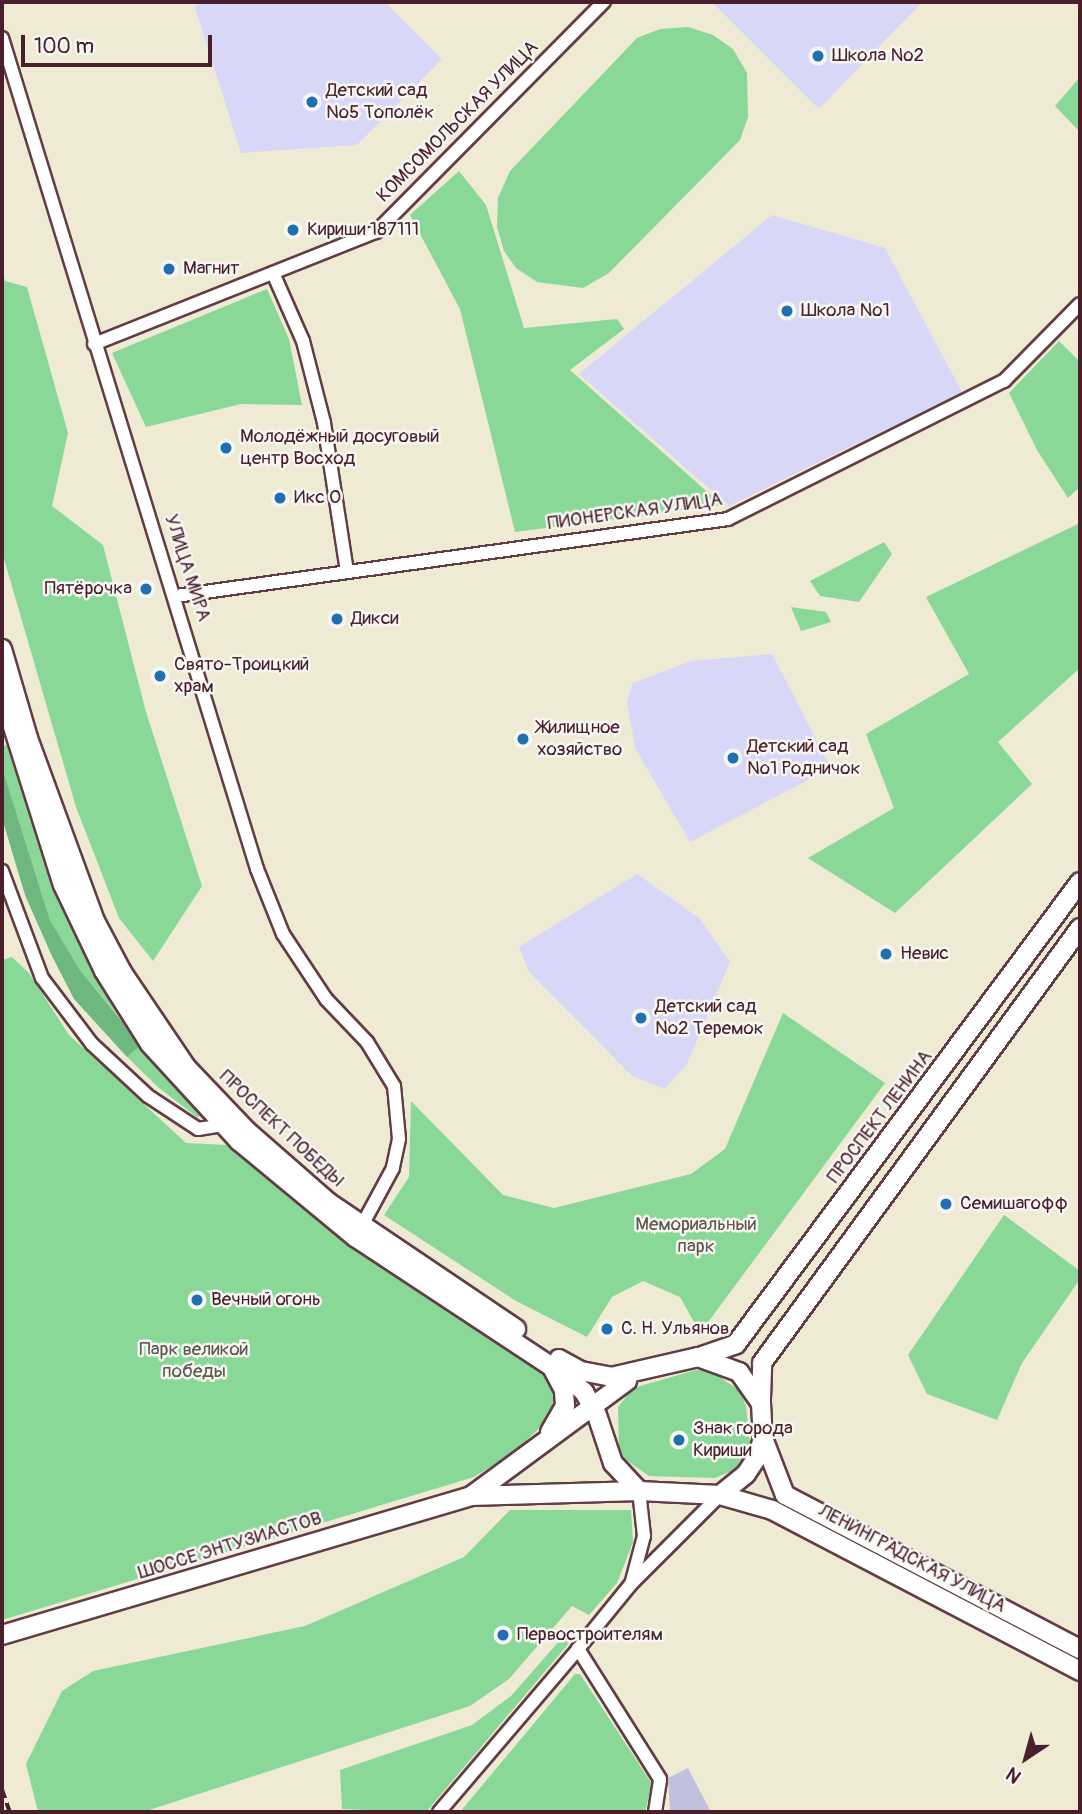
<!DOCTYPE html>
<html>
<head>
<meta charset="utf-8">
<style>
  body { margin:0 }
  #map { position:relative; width:1082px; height:1814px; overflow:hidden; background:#eeead4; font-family:Pangolin,sans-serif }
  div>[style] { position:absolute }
  .built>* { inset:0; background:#d9d7f8 }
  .industrial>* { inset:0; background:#c0c2dd }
  .green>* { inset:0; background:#89d898 }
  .forest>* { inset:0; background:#6eb880 }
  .roads { filter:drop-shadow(2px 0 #633d44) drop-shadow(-2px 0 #633d44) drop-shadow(0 2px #633d44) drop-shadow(0 -2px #633d44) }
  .minor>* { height:12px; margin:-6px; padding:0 6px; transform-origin:6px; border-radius:6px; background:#fff }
  .secondary>* { height:18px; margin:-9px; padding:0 9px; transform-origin:9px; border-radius:9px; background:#fff }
  .rail>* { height:3.5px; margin-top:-1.75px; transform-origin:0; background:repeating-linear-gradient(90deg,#4a1f2b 0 10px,transparent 0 15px) }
  .dots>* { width:19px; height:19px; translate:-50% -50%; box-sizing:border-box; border:4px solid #f6f6f2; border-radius:50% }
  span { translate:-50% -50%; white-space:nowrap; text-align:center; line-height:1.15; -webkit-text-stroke:5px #f6f6f2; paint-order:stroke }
  .poi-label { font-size:19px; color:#4a1f2b }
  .left { translate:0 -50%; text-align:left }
  .right { translate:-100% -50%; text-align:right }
  .street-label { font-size:19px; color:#4a1f2b }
  .park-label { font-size:19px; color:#5d564c }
  .frame { position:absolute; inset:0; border:4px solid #4a1f2b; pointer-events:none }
  .north { position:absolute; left:991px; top:1723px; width:70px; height:70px; -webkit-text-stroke:5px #f6f6f2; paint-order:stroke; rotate:216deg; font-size:19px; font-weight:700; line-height:28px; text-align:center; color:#4a1f2b }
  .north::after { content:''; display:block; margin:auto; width:24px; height:32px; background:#4a1f2b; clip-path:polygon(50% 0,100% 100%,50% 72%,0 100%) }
  .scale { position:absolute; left:21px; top:35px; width:191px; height:32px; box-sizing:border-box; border:4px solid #4a1f2b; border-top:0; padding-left:9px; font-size:21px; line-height:24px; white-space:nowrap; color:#4a1f2b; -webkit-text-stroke:5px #f6f6f2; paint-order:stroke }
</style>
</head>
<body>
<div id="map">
  <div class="built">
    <div style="clip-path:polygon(202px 2px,385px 2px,442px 59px,357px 145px,241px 153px,195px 7px)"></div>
    <div style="clip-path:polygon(712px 2px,922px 2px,819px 109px)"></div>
    <div style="clip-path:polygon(772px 215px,885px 248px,962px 392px,729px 506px,579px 374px)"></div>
    <div style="clip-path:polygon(772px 654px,831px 768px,690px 842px,635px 748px,627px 701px,633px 683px,691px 661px)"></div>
    <div style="clip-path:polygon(637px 874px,699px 918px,730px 962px,687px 1064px,665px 1089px,632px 1076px,529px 972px,519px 947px)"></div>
  </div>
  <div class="industrial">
    <div style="clip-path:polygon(688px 1768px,692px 1776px,711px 1812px,670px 1812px,668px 1778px)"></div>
  </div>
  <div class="green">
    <div style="clip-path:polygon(688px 27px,713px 35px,733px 49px,747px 73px,748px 117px,740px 140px,609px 273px,583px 288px,537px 282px,516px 268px,504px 251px,497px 227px,498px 198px,510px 171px,637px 38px,660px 29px)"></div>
    <div style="clip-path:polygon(1080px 77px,1080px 132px,1055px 106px)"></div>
    <div style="clip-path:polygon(459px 171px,486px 205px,524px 328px,617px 319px,624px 329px,570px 370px,722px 505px,515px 532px,460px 309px,410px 215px)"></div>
    <div style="clip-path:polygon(2px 270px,5px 281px,27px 287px,68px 433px,52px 506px,103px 545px,146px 712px,202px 886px,153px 961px,119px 918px,76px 807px,2px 552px)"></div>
    <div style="clip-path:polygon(267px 289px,289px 339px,302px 405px,241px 404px,146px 427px,112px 353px)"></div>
    <div style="clip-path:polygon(1059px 341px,1080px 362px,1080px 487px,1068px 498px,1037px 450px,1009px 393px)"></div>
    <div style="clip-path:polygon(1080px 523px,1080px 668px,998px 742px,1032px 784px,895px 913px,808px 858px,894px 808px,866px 734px,969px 674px,926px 597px)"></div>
    <div style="clip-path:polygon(884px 542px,892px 554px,859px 602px,820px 596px,810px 581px)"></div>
    <div style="clip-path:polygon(791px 607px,826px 612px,831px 622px,801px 631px)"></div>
    <div style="clip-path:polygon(15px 744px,32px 814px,150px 1048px,203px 1115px,197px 1117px,159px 1088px,127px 1057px,141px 1044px,80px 970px,50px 920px,2px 767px,2px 746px)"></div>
    <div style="clip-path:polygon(12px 957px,29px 973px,69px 1035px,186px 1143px,226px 1145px,241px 1152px,443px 1301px,453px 1315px,481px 1333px,499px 1338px,546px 1370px,555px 1395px,547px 1421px,513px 1453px,474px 1477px,2px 1620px,2px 960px)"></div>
    <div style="clip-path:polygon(783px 1013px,885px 1083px,700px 1333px,680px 1297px,643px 1281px,612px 1297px,587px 1337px,516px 1301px,384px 1215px,409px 1177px,411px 1101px,503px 1195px,554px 1208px,691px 1174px,725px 1149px)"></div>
    <div style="clip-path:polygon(1004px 1215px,1080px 1271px,1080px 1279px,1022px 1363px,997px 1420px,927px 1394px,908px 1355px)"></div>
    <div style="clip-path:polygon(696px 1370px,711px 1371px,740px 1391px,746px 1406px,750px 1443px,746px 1458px,739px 1468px,715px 1478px,649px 1476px,626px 1460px,619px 1449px,618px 1407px,633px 1388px)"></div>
    <div style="clip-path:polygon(510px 1510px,631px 1510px,633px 1542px,617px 1583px,589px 1615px,572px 1606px,509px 1679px,470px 1706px,143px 1812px,38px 1812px,26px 1764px,62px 1691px,93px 1671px,305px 1626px,464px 1557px)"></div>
    <div style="clip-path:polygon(568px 1631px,570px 1642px,426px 1812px,342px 1809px,340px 1770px,472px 1725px,511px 1696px)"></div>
    <div style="clip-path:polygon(575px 1674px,580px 1674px,652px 1784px,645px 1812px,460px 1812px)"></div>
  </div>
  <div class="forest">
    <div style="clip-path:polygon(2px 767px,50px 920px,80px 970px,141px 1045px,127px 1057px,74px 999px,51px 954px,25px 895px,2px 818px)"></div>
  </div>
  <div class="roads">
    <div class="minor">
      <div style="left:2px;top:38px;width:869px;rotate:72.94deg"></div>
      <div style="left:257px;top:869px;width:70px;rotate:68.2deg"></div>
      <div style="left:283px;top:934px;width:78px;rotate:56.5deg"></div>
      <div style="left:326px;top:999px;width:59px;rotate:46.4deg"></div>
      <div style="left:367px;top:1042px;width:52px;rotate:58.5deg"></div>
      <div style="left:394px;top:1086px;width:53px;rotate:84.6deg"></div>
      <div style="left:399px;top:1139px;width:30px;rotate:102deg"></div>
      <div style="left:393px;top:1168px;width:72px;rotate:118.4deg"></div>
      <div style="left:273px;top:273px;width:74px;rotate:66.2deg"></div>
      <div style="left:303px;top:341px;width:85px;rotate:75.6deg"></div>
      <div style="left:324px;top:423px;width:150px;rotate:81.2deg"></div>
      <div style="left:94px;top:344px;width:303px;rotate:-21.7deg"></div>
      <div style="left:376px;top:232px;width:324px;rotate:-45.3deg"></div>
      <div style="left:176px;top:596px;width:557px;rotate:-7.94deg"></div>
      <div style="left:728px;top:519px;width:309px;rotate:-26.6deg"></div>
      <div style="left:1004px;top:381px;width:108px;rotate:-45.4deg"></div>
      <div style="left:2px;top:871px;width:114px;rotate:69.5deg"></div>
      <div style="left:42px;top:978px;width:83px;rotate:52.9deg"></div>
      <div style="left:92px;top:1044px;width:76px;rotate:42.9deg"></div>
      <div style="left:148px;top:1096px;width:60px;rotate:33.4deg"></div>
      <div style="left:198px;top:1129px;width:25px;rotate:-9deg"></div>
      <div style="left:632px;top:1581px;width:47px;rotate:-75.1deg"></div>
      <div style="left:644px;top:1536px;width:45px;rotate:-96.3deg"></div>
      <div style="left:439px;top:1812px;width:214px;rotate:-49.5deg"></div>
      <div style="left:655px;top:1812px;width:33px;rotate:-81deg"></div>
      <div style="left:660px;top:1779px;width:154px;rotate:-122.2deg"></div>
      <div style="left:578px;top:1649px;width:84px;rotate:-50.8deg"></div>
      <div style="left:631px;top:1584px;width:126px;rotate:-45deg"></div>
    </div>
    <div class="secondary">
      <div style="left:2px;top:649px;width:93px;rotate:73.7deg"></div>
      <div style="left:28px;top:738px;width:195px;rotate:69.9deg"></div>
      <div style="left:95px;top:921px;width:58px;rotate:62.1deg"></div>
      <div style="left:122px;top:972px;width:115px;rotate:56deg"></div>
      <div style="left:186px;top:1067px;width:88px;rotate:46.4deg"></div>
      <div style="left:247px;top:1131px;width:108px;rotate:41.2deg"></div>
      <div style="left:328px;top:1202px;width:227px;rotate:34deg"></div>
      <div style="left:2px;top:692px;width:202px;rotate:72.5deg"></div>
      <div style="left:63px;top:885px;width:95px;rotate:64.5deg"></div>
      <div style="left:104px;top:971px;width:86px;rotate:57.8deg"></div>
      <div style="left:150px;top:1044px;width:132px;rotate:47.5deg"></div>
      <div style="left:239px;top:1141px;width:151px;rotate:39.6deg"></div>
      <div style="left:355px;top:1237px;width:256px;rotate:33.4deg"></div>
      <div style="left:569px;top:1378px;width:21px;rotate:43deg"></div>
      <div style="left:584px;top:1392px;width:26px;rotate:61deg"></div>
      <div style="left:597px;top:1415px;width:51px;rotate:71.6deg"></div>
      <div style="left:613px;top:1463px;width:38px;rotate:47deg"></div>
      <div style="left:639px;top:1491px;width:81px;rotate:2.8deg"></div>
      <div style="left:720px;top:1495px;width:54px;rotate:16.1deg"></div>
      <div style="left:772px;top:1510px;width:348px;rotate:27.6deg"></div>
      <div style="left:702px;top:1356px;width:36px;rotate:-19deg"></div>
      <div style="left:736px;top:1344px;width:576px;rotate:-53.33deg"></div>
      <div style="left:559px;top:1359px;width:25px;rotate:29deg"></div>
      <div style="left:581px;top:1371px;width:31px;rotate:11deg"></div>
      <div style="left:611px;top:1377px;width:89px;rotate:-12.9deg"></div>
      <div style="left:698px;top:1357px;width:44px;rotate:20.1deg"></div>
      <div style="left:739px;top:1372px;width:38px;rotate:55deg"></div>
      <div style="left:761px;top:1403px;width:35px;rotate:87deg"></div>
      <div style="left:763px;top:1438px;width:19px;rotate:106deg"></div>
      <div style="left:758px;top:1456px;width:22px;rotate:124deg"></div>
      <div style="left:746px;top:1474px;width:33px;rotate:141deg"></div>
      <div style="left:761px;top:1399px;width:36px;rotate:-88deg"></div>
      <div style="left:762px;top:1363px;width:539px;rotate:-53.83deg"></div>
      <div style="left:550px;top:1432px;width:30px;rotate:-60deg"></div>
      <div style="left:565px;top:1406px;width:16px;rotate:-94deg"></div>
      <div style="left:564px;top:1390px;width:24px;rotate:-118deg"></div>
      <div style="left:763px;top:1438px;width:61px;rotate:68.9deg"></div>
      <div style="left:785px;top:1495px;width:333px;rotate:27.6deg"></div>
      <div style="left:471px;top:1496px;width:194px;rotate:-36.4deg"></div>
      <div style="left:2px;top:1635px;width:489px;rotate:-16.5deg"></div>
      <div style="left:471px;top:1496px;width:168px;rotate:-1.7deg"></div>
    </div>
  </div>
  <div class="rail">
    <div style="left:2px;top:1789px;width:24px;rotate:71deg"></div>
  </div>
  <div class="dots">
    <div style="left:818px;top:56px;background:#1f6fb2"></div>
    <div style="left:312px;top:102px;background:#1f6fb2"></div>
    <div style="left:293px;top:230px;background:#1f6fb2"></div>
    <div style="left:169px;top:269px;background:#1f6fb2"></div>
    <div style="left:787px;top:311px;background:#1f6fb2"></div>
    <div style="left:226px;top:448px;background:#1f6fb2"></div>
    <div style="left:280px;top:498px;background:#1f6fb2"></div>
    <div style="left:146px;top:589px;background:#1f6fb2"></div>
    <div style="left:337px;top:619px;background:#1f6fb2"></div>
    <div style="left:160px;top:676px;background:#1f6fb2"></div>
    <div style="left:523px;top:739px;background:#1f6fb2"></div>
    <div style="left:733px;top:758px;background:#1f6fb2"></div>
    <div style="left:886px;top:954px;background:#1f6fb2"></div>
    <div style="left:641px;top:1018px;background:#1f6fb2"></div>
    <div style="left:946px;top:1204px;background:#1f6fb2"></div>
    <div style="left:197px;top:1300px;background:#1f6fb2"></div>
    <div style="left:607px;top:1329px;background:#1f6fb2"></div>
    <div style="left:679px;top:1440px;background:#1f6fb2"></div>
    <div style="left:503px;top:1635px;background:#1f6fb2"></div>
  </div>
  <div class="poi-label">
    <span class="left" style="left:832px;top:56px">Школа №2</span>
    <span class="left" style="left:326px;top:102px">Детский сад<br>№5 Тополёк</span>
    <span class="left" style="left:307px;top:230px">Кириши 187111</span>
    <span class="left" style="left:183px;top:269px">Магнит</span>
    <span class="left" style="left:801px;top:311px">Школа №1</span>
    <span class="left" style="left:240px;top:448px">Молодёжный досуговый<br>центр Восход</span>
    <span class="left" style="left:294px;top:498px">Икс О</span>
    <span class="right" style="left:132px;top:589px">Пятёрочка</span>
    <span class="left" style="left:351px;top:619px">Дикси</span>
    <span class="left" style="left:174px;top:676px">Свято-Троицкий<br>храм</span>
    <span class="left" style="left:537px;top:739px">Жилищное<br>хозяйство</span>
    <span class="left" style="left:747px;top:758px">Детский сад<br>№1 Родничок</span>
    <span class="left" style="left:900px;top:954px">Невис</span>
    <span class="left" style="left:655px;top:1018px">Детский сад<br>№2 Теремок</span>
    <span class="left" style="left:960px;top:1204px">Семишагофф</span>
    <span class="left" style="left:211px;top:1300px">Вечный огонь</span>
    <span class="left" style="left:621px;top:1329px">С. Н. Ульянов</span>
    <span class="left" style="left:693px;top:1440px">Знак города<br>Кириши</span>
    <span class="left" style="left:517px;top:1635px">Первостроителям</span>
  </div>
  <div class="street-label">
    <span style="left:458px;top:122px;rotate:-45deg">КОМСОМОЛЬСКАЯ УЛИЦА</span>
    <span style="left:635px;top:512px;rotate:-8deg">ПИОНЕРСКАЯ УЛИЦА</span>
    <span style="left:187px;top:568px;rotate:72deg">УЛИЦА МИРА</span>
    <span style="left:880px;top:1117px;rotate:-53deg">ПРОСПЕКТ ЛЕНИНА</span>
    <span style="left:281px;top:1129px;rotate:43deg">ПРОСПЕКТ ПОБЕДЫ</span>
    <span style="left:230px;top:1546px;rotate:-17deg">ШОССЕ ЭНТУЗИАСТОВ</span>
    <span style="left:912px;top:1559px;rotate:28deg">ЛЕНИНГРАДСКАЯ УЛИЦА</span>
  </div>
  <div class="park-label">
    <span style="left:696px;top:1236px">Мемориальный<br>парк</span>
    <span style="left:194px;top:1361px">Парк великой<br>победы</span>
  </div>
  <div class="frame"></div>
  <div class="north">N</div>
  <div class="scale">100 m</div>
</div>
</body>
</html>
